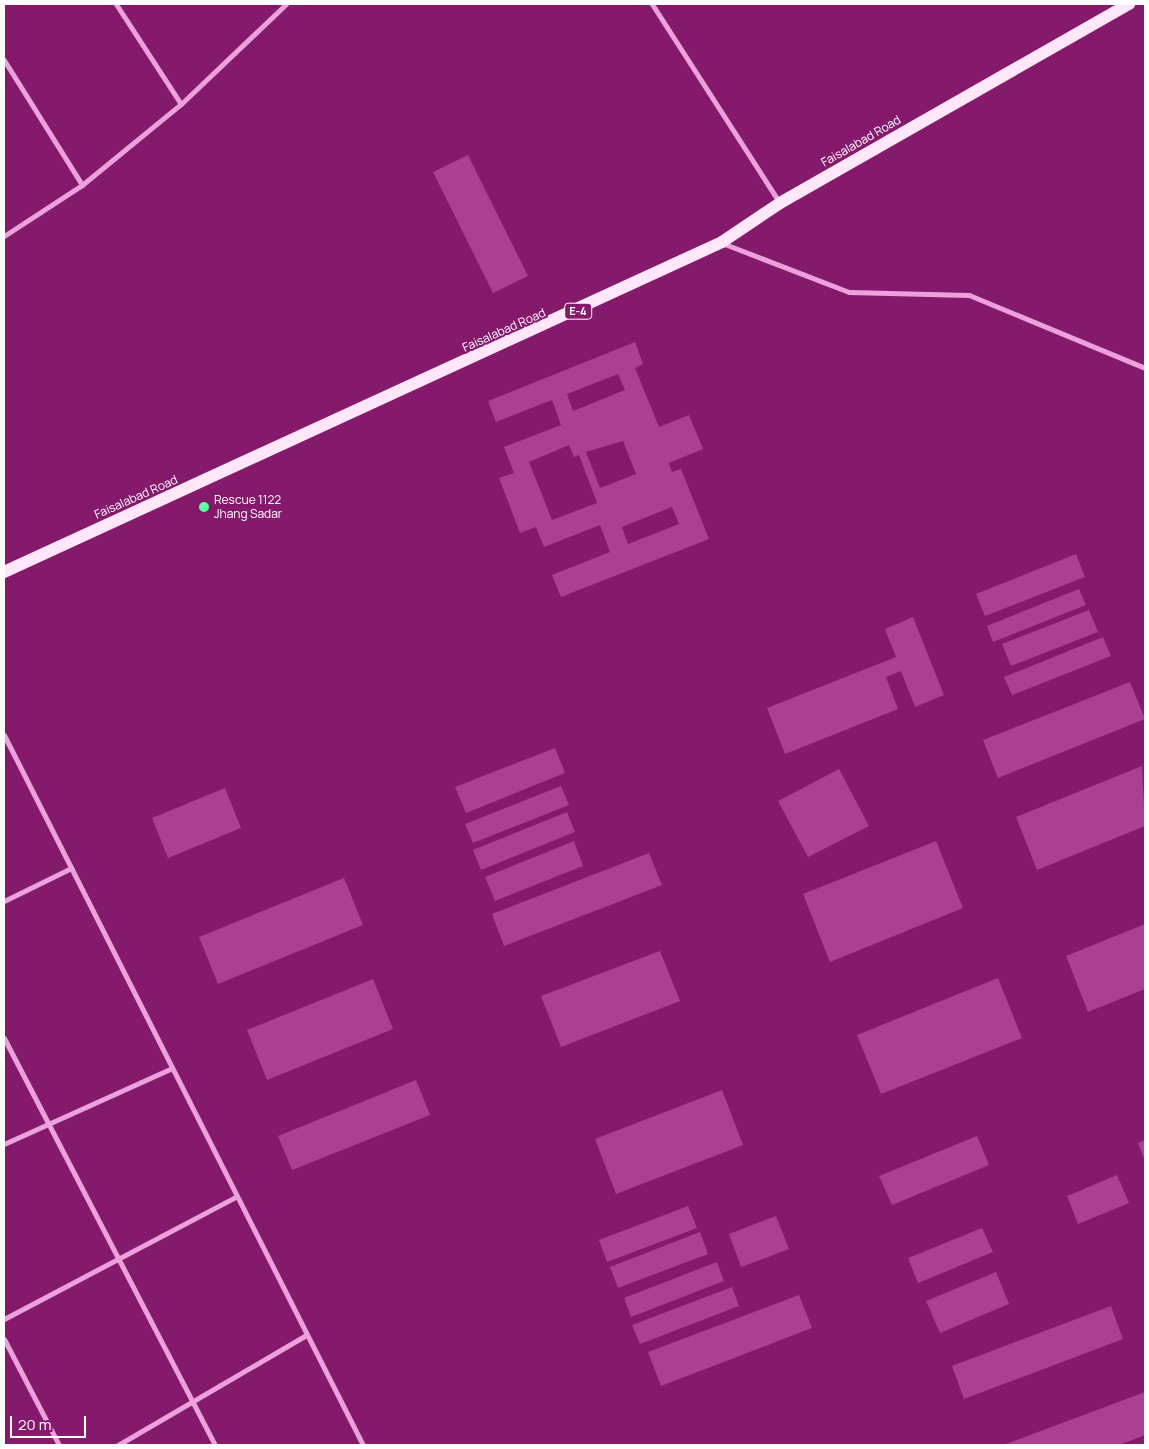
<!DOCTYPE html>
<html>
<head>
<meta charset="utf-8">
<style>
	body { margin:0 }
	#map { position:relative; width:1149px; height:1449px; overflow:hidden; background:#851a6d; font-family:Manrope,sans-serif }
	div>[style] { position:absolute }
	.building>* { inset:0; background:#ac3e94 }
	.minor>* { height:5px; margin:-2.5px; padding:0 2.5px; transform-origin:2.5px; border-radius:2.5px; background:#eca1dc }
	.primary>* { height:12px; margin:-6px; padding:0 6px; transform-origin:6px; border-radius:6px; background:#ffe6f8 }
	.dots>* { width:14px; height:14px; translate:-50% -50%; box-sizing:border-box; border:2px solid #851a6d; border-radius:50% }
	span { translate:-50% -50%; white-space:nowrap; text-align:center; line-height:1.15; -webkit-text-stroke:4px #851a6d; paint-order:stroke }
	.shield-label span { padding:1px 4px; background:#851a6d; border:1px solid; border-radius:4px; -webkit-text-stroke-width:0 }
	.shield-label { font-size:11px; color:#fff; font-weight:700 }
	.street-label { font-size:12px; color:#fff }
	.poi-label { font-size:12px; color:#fff }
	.left { translate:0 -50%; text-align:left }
	.frame { position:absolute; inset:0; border:5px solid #fff; pointer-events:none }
	.scale { position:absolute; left:10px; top:1416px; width:76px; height:22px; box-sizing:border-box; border:2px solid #fff; border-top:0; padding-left:6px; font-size:15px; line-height:18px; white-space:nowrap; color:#fff; -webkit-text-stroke:4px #851a6d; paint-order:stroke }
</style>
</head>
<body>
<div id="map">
	<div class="building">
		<i style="clip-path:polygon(468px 155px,528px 276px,493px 293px,433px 172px)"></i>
		<i style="clip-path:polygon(evenodd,635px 342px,643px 364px,635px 368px,659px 427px,689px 415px,703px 449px,669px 463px,672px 472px,681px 469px,709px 539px,561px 597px,552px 575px,610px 552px,600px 525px,544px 547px,536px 527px,520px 533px,499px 478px,514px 473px,504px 447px,561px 425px,552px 400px,496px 422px,488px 401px,635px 342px,618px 374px,625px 390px,573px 411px,567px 394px,618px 374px,635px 342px,623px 441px,636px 474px,600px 488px,586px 452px,623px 441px,635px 342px,569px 445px,574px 457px,579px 455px,597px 503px,552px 520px,529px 462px,569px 445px,635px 342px,672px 507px,679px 524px,628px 544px,622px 527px,672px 507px)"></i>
		<i style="clip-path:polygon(1076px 554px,1085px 577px,985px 616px,976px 594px)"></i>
		<i style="clip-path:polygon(1079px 589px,1086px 605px,993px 642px,987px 626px)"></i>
		<i style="clip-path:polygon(1089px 610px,1098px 632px,1011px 666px,1002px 644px)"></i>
		<i style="clip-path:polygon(913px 617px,944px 695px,915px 707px,901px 671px,886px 677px,898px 709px,785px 754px,767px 708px,896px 657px,885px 629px)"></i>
		<i style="clip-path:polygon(1103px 637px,1111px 656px,1012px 695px,1004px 677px)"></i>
		<i style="clip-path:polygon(1130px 682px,1145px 719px,998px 778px,983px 740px)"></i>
		<i style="clip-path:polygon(555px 748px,565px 773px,466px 813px,455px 787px)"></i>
		<i style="clip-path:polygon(1142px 766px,1145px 826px,1037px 870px,1016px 817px)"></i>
		<i style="clip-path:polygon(839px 769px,869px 826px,808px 857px,778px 801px)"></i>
		<i style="clip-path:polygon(561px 786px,569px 805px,473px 843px,465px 824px)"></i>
		<i style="clip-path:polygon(225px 788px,241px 828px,168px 858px,152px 818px)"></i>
		<i style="clip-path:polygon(567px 812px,575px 832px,481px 870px,473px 850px)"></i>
		<i style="clip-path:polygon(574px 841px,583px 866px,495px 901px,485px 877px)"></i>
		<i style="clip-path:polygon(936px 841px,963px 908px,830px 962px,803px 894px)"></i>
		<i style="clip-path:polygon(649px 853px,662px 885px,504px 946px,492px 914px)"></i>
		<i style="clip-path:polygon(344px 878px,363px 925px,218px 984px,199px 937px)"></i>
		<i style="clip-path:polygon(1145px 924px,1145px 989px,1088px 1012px,1066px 956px)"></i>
		<i style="clip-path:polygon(660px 951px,680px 1001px,561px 1047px,541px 996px)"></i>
		<i style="clip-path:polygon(998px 978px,1022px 1038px,881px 1094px,857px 1035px)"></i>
		<i style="clip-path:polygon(373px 979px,393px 1029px,267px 1080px,247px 1030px)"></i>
		<i style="clip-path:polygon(416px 1080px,430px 1115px,292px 1170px,278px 1136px)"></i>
		<i style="clip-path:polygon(722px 1090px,743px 1145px,616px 1194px,595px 1139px)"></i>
		<i style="clip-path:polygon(977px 1136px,989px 1165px,892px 1205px,879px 1176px)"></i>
		<i style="clip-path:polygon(1145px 1140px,1145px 1161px,1138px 1143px)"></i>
		<i style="clip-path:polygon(1117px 1175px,1129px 1203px,1078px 1224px,1067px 1196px)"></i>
		<i style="clip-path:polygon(688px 1206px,697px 1228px,607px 1262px,599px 1240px)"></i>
		<i style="clip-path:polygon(776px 1216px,789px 1249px,741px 1267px,729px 1234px)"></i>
		<i style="clip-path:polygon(982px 1228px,993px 1252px,918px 1283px,908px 1258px)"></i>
		<i style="clip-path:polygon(700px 1232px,708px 1254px,618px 1288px,610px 1267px)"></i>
		<i style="clip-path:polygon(717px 1262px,724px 1281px,631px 1317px,624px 1298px)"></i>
		<i style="clip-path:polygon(996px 1272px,1009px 1304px,940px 1333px,926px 1301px)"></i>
		<i style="clip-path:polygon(732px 1287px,739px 1306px,640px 1344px,632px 1325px)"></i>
		<i style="clip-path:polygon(799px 1295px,812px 1328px,661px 1386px,648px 1352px)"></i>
		<i style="clip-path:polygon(1111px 1306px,1123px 1339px,964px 1399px,952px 1366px)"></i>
		<i style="clip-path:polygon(1145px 1392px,1145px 1435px,1119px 1445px,1003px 1445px)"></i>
	</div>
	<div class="minor">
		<i style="left:116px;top:4px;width:119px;rotate:57deg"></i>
		<i style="left:652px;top:4px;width:237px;rotate:57.3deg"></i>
		<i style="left:4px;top:60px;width:147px;rotate:58deg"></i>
		<i style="left:4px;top:236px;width:93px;rotate:-33.2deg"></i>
		<i style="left:82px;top:185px;width:128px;rotate:-39.3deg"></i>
		<i style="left:181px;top:104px;width:145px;rotate:-43.6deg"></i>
		<i style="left:722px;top:243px;width:136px;rotate:21.1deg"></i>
		<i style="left:849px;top:292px;width:120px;rotate:1.4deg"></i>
		<i style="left:969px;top:295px;width:191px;rotate:22.5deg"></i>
		<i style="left:4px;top:735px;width:796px;rotate:63.18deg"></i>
		<i style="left:4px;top:901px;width:75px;rotate:-26.2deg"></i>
		<i style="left:4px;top:1038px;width:458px;rotate:62.6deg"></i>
		<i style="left:4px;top:1144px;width:184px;rotate:-24.3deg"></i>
		<i style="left:4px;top:1319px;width:263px;rotate:-27.8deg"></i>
		<i style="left:4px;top:1339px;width:119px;rotate:62.6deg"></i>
		<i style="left:118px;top:1445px;width:218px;rotate:-30.3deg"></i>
	</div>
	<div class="primary">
		<i style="left:4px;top:572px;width:790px;rotate:-24.68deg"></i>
		<i style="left:722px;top:242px;width:70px;rotate:-33.9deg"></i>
		<i style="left:780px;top:203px;width:402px;rotate:-29.7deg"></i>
	</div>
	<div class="dots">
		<i style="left:204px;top:507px;background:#5dfd9a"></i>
	</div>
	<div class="shield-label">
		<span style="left:578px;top:311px">E-4</span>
	</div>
	<div class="street-label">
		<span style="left:861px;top:141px;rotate:-30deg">Faisalabad Road</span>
		<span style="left:504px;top:330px;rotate:-24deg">Faisalabad Road</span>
		<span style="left:136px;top:497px;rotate:-24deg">Faisalabad Road</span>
	</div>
	<div class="poi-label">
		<span class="left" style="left:214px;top:507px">Rescue 1122<br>Jhang Sadar</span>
	</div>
	<div class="frame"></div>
	<div class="scale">20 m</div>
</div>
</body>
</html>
